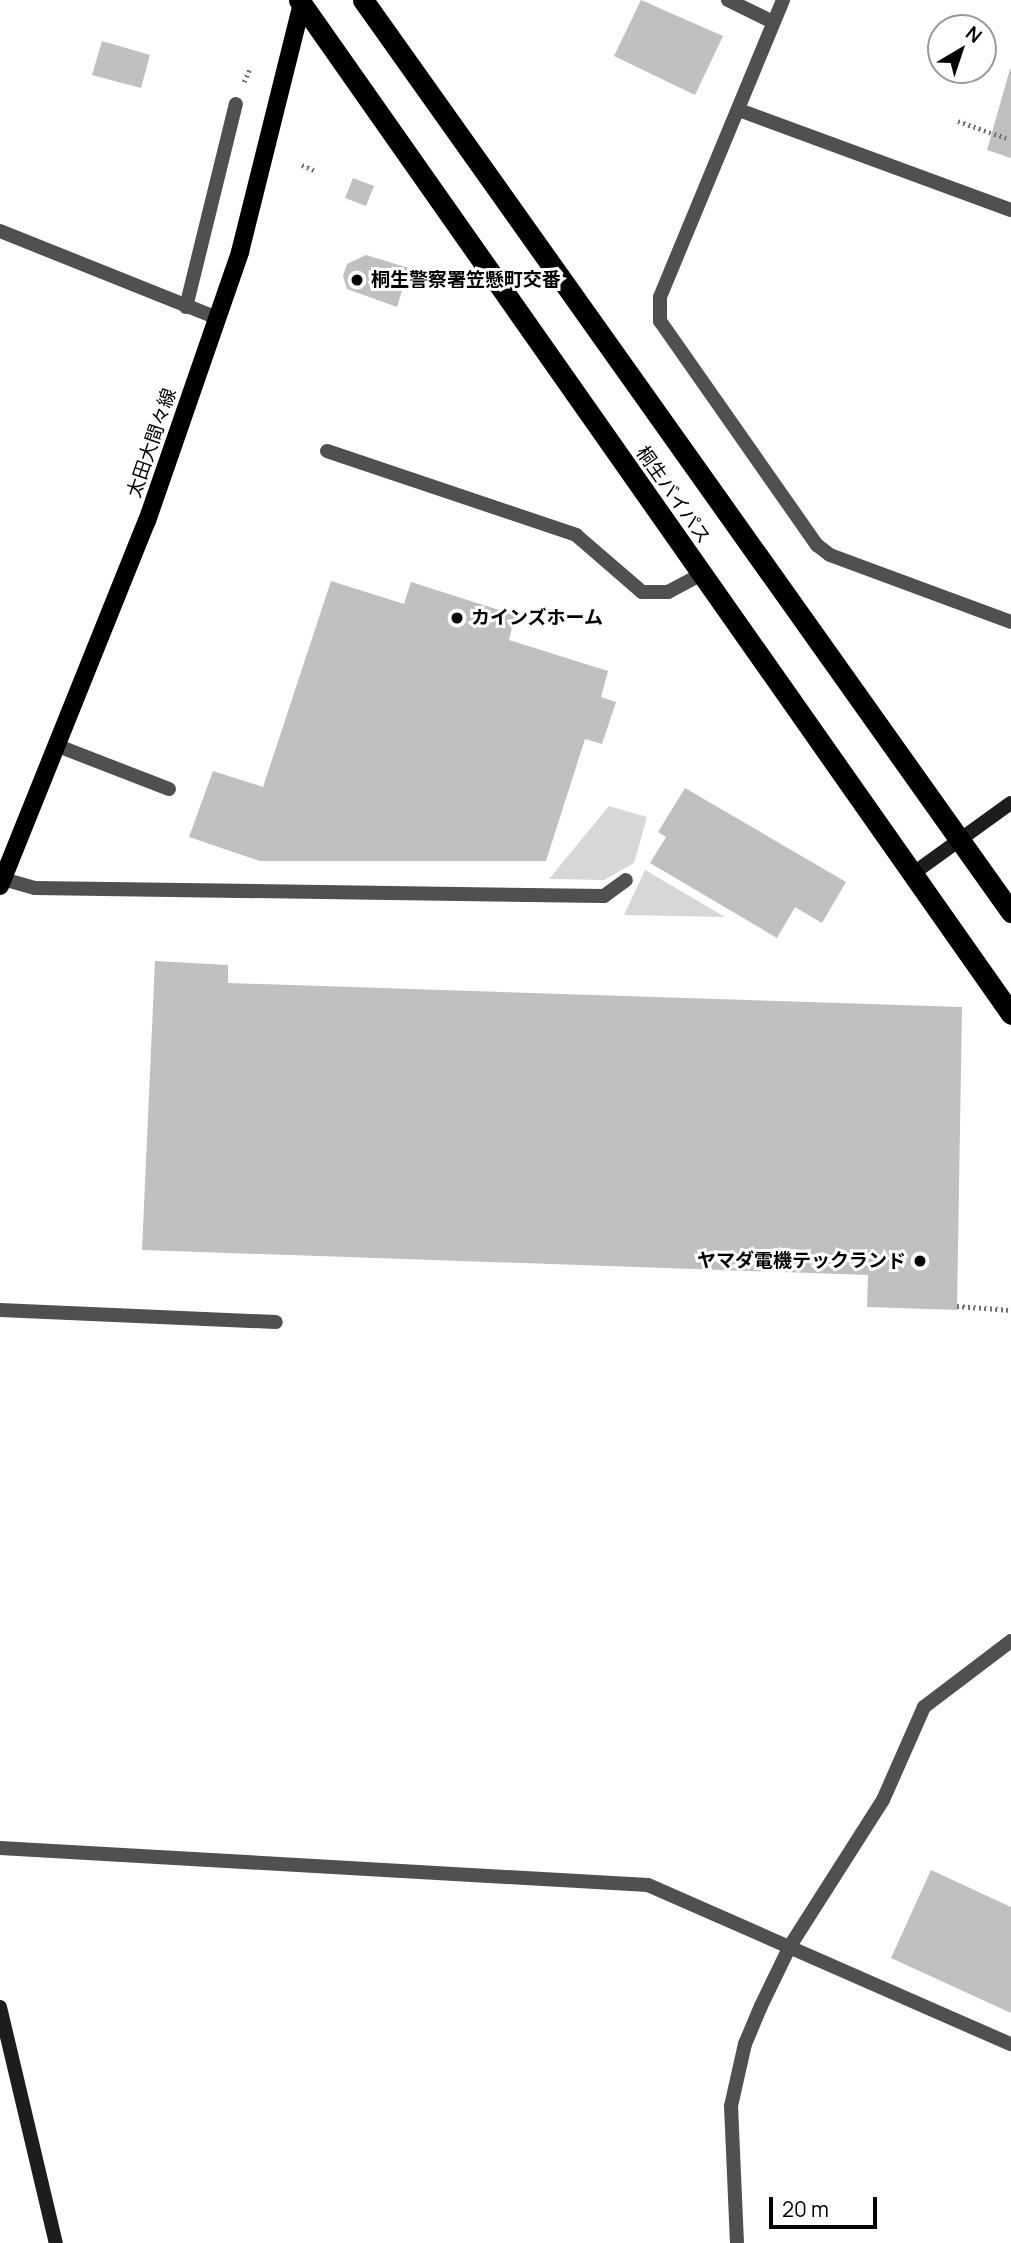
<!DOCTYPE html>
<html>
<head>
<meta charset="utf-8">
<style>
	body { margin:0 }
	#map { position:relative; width:1011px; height:2243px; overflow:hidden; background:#fff; font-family:Manrope,"Noto Sans JP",sans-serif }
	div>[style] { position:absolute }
	.green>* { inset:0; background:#d7d7d7 }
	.building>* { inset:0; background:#c0c0c0 }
	.path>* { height:4.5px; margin-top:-2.25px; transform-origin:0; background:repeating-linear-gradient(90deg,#727272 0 2px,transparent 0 5.5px) }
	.lane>* { height:14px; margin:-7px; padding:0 7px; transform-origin:7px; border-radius:7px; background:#505050 }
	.street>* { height:14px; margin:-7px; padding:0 7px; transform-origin:7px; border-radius:7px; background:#505050 }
	.secondary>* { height:14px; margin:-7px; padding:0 7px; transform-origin:7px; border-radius:7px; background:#1d1d1d }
	.primary>* { height:18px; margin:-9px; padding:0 9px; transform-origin:9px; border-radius:9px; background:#000 }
	.highway>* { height:21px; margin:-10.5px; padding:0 10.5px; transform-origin:10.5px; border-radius:10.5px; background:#000 }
	.dots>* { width:19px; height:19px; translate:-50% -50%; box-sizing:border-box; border:4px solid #fff; border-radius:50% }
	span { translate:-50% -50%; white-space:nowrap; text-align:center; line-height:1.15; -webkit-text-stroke:6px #fff; paint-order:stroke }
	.poi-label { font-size:19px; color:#000; font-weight:700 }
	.left { translate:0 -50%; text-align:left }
	.right { translate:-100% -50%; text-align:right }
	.street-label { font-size:19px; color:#000 }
	.north { position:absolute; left:927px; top:14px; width:70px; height:70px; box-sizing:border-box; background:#fff; border:2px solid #999; border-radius:50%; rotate:39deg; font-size:19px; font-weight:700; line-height:28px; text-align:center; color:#000 }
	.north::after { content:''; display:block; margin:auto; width:24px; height:32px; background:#000; clip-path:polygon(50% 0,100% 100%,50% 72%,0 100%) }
	.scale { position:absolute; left:769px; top:2197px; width:108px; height:32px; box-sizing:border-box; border:4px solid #000; border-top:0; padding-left:9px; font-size:21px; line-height:24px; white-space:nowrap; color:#000; -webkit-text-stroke:5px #fff; paint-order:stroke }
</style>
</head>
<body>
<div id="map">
	<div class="green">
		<i style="clip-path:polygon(609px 806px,647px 817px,634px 863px,604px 880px,549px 879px)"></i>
		<i style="clip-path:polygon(645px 870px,725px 917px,624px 915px)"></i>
	</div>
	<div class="building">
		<i style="clip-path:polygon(641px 0,723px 36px,695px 95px,614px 56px)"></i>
		<i style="clip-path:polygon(102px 41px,150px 55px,141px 88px,92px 75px)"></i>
		<i style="clip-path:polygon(1010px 69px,1011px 69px,1011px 158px,987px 150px)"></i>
		<i style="clip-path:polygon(353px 178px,374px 186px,366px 206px,345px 198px)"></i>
		<i style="clip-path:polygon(366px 255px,409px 268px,397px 307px,347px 289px,343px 276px,347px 264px)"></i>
		<i style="clip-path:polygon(331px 581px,404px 604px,411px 582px,515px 615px,509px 640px,608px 671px,601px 697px,616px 702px,602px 744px,585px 739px,546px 861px,260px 861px,189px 837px,213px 771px,263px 787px)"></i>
		<i style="clip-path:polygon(685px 788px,846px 882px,822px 923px,795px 907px,777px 938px,650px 863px,666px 837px,658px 832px)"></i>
		<i style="clip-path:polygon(155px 961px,228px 965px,228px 983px,962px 1007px,957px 1310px,867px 1307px,868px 1275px,142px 1250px)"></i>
		<i style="clip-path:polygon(931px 1870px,1011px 1907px,1011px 2013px,891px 1958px)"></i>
	</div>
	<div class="path">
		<i style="left:244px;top:82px;width:13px;rotate:-67deg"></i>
		<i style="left:958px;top:121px;width:51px;rotate:19.5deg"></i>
		<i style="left:302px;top:165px;width:13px;rotate:23deg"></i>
		<i style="left:957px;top:1306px;width:54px;rotate:4.2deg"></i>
	</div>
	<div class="lane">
		<i style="left:728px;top:0;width:50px;rotate:26.1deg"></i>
		<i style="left:783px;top:0;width:321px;rotate:112.5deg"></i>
		<i style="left:660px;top:297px;width:24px;rotate:90deg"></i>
		<i style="left:660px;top:321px;width:274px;rotate:55deg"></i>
		<i style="left:817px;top:545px;width:16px;rotate:38deg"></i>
		<i style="left:830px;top:555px;width:193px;rotate:20.3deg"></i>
		<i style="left:739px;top:110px;width:290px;rotate:20.2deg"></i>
		<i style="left:186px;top:307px;width:209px;rotate:-76.2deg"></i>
		<i style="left:327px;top:451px;width:263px;rotate:18.6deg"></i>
		<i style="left:576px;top:535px;width:87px;rotate:40.8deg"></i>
		<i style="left:642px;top:592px;width:26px"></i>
		<i style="left:668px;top:592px;width:36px;rotate:-28deg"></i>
		<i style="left:58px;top:746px;width:119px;rotate:21.2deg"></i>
		<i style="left:3px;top:879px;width:33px;rotate:16deg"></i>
		<i style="left:35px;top:888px;width:569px;rotate:0.81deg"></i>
		<i style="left:604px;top:896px;width:27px;rotate:-36deg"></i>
		<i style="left:0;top:1310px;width:276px;rotate:2.5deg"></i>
	</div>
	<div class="street">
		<i style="left:0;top:231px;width:234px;rotate:21.8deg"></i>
		<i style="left:0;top:1848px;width:649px;rotate:3.27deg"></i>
		<i style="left:648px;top:1885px;width:396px;rotate:23.7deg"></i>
		<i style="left:737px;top:2243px;width:137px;rotate:-92.5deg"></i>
		<i style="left:731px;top:2106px;width:64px;rotate:-77.3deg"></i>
		<i style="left:745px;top:2044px;width:41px;rotate:-67.2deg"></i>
		<i style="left:761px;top:2006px;width:67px;rotate:-64.2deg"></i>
		<i style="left:790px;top:1946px;width:173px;rotate:-57.5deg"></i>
		<i style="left:883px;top:1800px;width:102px;rotate:-66.2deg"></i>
		<i style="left:924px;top:1707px;width:109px;rotate:-37.2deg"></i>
	</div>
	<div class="secondary">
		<i style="left:911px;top:875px;width:123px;rotate:-35.8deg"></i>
		<i style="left:0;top:2007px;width:243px;rotate:76.7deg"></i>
	</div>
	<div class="primary">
		<i style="left:0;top:886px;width:393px;rotate:-68.1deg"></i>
		<i style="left:147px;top:521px;width:285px;rotate:-70.9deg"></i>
		<i style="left:240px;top:252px;width:260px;rotate:-76deg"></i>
	</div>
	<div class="highway">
		<i style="left:299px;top:0;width:1239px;rotate:54.92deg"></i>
		<i style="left:363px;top:0;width:1119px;rotate:54.61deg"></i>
	</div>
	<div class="dots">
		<i style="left:357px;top:280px;background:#000"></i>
		<i style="left:457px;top:618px;background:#000"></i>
		<i style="left:920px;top:1261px;background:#000"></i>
	</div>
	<div class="poi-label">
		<span class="left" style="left:371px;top:280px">桐生警察署笠懸町交番</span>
		<span class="left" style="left:471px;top:618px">カインズホーム</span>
		<span class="right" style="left:906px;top:1261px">ヤマダ電機テックランド</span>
	</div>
	<div class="street-label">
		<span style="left:152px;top:443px;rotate:-71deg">太田大間々線</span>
		<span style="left:673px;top:495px;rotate:55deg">桐生バイパス</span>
	</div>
	<div class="north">N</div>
	<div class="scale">20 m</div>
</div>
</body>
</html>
